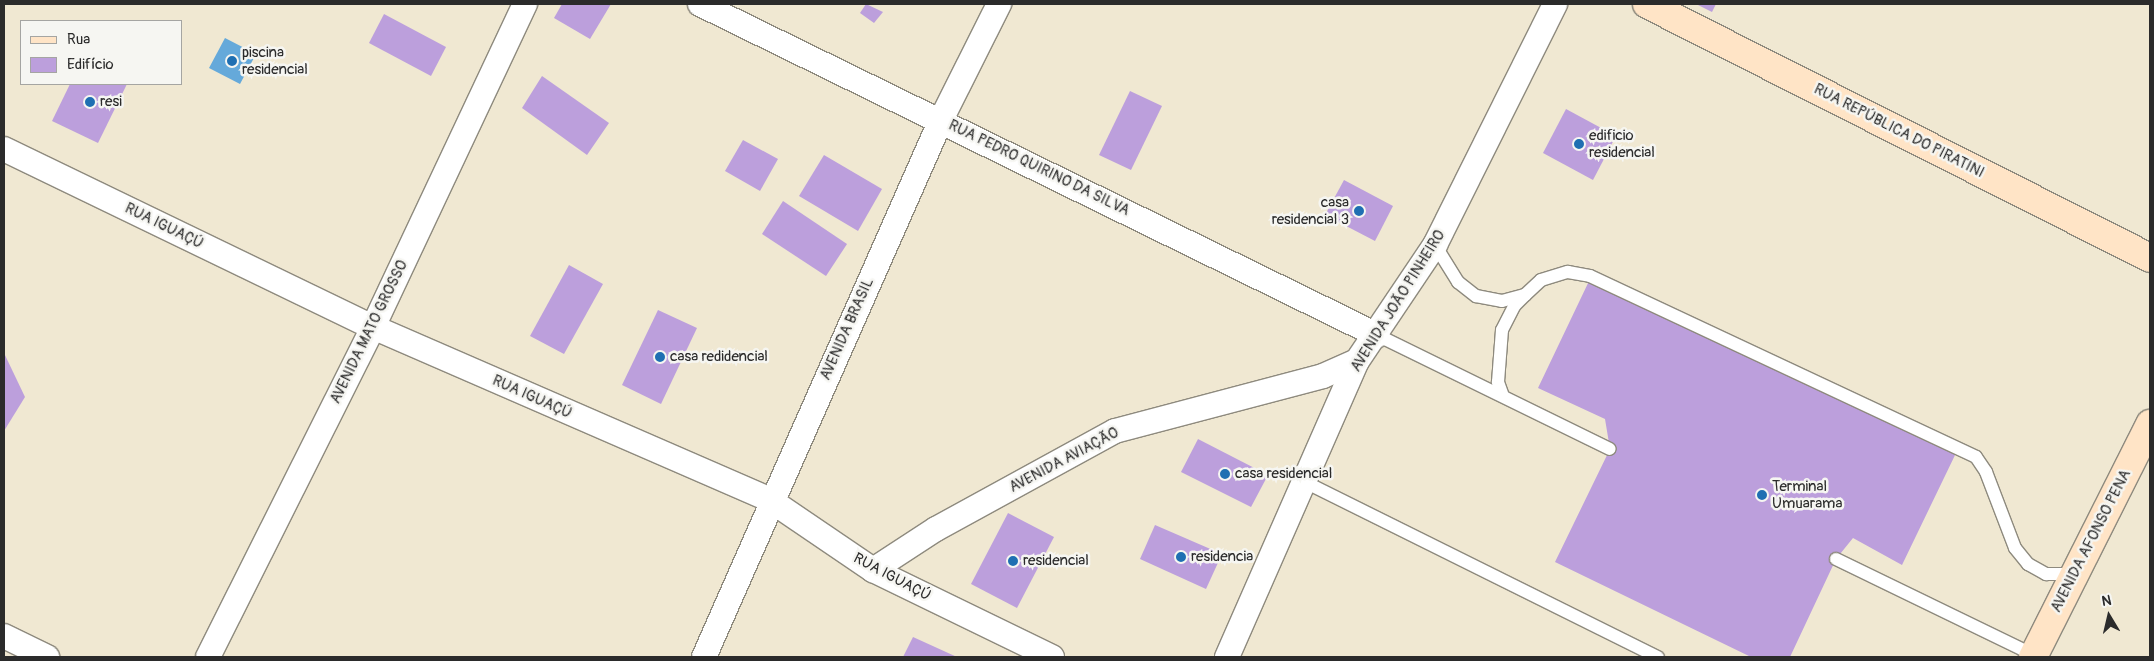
<!DOCTYPE html>
<html>
<head>
<meta charset="utf-8">
<style>
	body { margin:0 }
	#map { position:relative; width:2154px; height:661px; overflow:hidden; background:#f0e8d2; font-family:Pangolin,sans-serif }
	div>[style] { position:absolute }
	.water>* { inset:0; background:#65a9da }
	.building>* { inset:0; background:#bc9fdc }
	.roads { filter:drop-shadow(1px 0 #8e8a7e) drop-shadow(-1px 0 #8e8a7e) drop-shadow(0 1px #8e8a7e) drop-shadow(0 -1px #8e8a7e) }
	.lane>* { height:12px; margin:-6px; padding:0 6px; transform-origin:6px; border-radius:6px; background:#fff }
	.street>* { height:24px; margin:-12px; padding:0 12px; transform-origin:12px; border-radius:12px; background:#fff }
	.secondary>* { height:28px; margin:-14px; padding:0 14px; transform-origin:14px; border-radius:14px; background:#ffe4c6 }
	.dots>* { width:14px; height:14px; translate:-50% -50%; box-sizing:border-box; border:2px solid #f6f6f2; border-radius:50% }
	span { translate:-50% -50%; white-space:nowrap; text-align:center; line-height:1.15; -webkit-text-stroke:5px #f6f6f2; paint-order:stroke }
	.poi-label { font-size:15px; color:#2b2b2b }
	.left { translate:0 -50%; text-align:left }
	.right { translate:-100% -50%; text-align:right }
	.street-label { font-size:15px; color:#2b2b2b }
	.frame { position:absolute; inset:0; border:5px solid #2b2b2b; pointer-events:none }
	.legend { position:absolute; left:20px; top:20px; width:162px; height:65px; box-sizing:border-box; background:#f6f6f2; border:1px solid #a5a5a2; margin:0; padding:6px 9px; list-style:none; font-size:15px; color:#2b2b2b }
	.legend li { display:flex; align-items:center; gap:10px; height:25px }
	.legend b { width:25px; border:1px solid #a5a5a2 }
	.north { position:absolute; left:2084px; top:591px; width:50px; height:50px; -webkit-text-stroke:4px #f6f6f2; paint-order:stroke; rotate:351deg; font-size:14px; font-weight:700; line-height:20px; text-align:center; color:#2b2b2b }
	.north::after { content:''; display:block; margin:auto; width:18px; height:22px; background:#2b2b2b; clip-path:polygon(50% 0,100% 100%,50% 72%,0 100%) }
</style>
</head>
<body>
<div id="map">
	<div class="water">
		<i style="clip-path:polygon(225px 38px,256px 54px,240px 84px,209px 68px)"></i>
	</div>
	<div class="building">
		<i style="clip-path:polygon(562px 4px,611px 4px,590px 39px,554px 18px)"></i>
		<i style="clip-path:polygon(866px 4px,883px 12px,874px 23px,860px 13px)"></i>
		<i style="clip-path:polygon(1696px 4px,1716px 4px,1712px 12px)"></i>
		<i style="clip-path:polygon(384px 14px,446px 47px,431px 76px,369px 43px)"></i>
		<i style="clip-path:polygon(542px 76px,609px 123px,587px 155px,522px 108px)"></i>
		<i style="clip-path:polygon(70px 84px,127px 84px,98px 143px,52px 121px)"></i>
		<i style="clip-path:polygon(1130px 91px,1162px 106px,1131px 170px,1099px 155px)"></i>
		<i style="clip-path:polygon(1566px 109px,1616px 136px,1593px 180px,1543px 153px)"></i>
		<i style="clip-path:polygon(743px 140px,778px 159px,760px 191px,725px 171px)"></i>
		<i style="clip-path:polygon(824px 155px,882px 189px,858px 231px,799px 196px)"></i>
		<i style="clip-path:polygon(1344px 180px,1393px 206px,1375px 241px,1325px 215px)"></i>
		<i style="clip-path:polygon(783px 201px,847px 244px,826px 276px,762px 234px)"></i>
		<i style="clip-path:polygon(569px 265px,603px 284px,564px 354px,530px 336px)"></i>
		<i style="clip-path:polygon(1590px 279px,1957px 451px,1902px 565px,1853px 538px,1836px 559px,1790px 657px,1751px 657px,1555px 562px,1610px 449px,1605px 419px,1538px 388px)"></i>
		<i style="clip-path:polygon(658px 310px,697px 328px,661px 404px,622px 385px)"></i>
		<i style="clip-path:polygon(4px 353px,25px 397px,4px 431px)"></i>
		<i style="clip-path:polygon(1198px 439px,1268px 475px,1251px 507px,1181px 472px)"></i>
		<i style="clip-path:polygon(1008px 513px,1054px 537px,1017px 608px,971px 584px)"></i>
		<i style="clip-path:polygon(1155px 525px,1222px 554px,1206px 589px,1140px 559px)"></i>
		<i style="clip-path:polygon(913px 637px,957px 657px,903px 657px)"></i>
	</div>
	<div class="roads">
		<div class="lane">
			<i style="left:1435px;top:245px;width:44px;rotate:58.1deg"></i>
			<i style="left:1458px;top:282px;width:23px;rotate:38deg"></i>
			<i style="left:1476px;top:296px;width:26px;rotate:11deg"></i>
			<i style="left:1502px;top:301px;width:24px;rotate:-15deg"></i>
			<i style="left:1525px;top:295px;width:22px;rotate:-43deg"></i>
			<i style="left:1541px;top:280px;width:28px;rotate:-17deg"></i>
			<i style="left:1568px;top:272px;width:22px;rotate:10deg"></i>
			<i style="left:1590px;top:276px;width:426px;rotate:25.1deg"></i>
			<i style="left:1976px;top:457px;width:18px;rotate:56deg"></i>
			<i style="left:1986px;top:472px;width:81px;rotate:69.1deg"></i>
			<i style="left:2015px;top:548px;width:21px;rotate:51deg"></i>
			<i style="left:2028px;top:564px;width:21px;rotate:29deg"></i>
			<i style="left:2046px;top:574px;width:28px"></i>
			<i style="left:1377px;top:335px;width:259px;rotate:26.1deg"></i>
			<i style="left:1503px;top:396px;width:15px;rotate:-110deg"></i>
			<i style="left:1498px;top:382px;width:52px;rotate:-85.6deg"></i>
			<i style="left:1502px;top:330px;width:27px;rotate:-63deg"></i>
			<i style="left:1514px;top:306px;width:16px;rotate:-45deg"></i>
			<i style="left:1305px;top:482px;width:394px;rotate:26.4deg"></i>
			<i style="left:1836px;top:559px;width:220px;rotate:25.9deg"></i>
		</div>
		<div class="street">
			<i style="left:700px;top:4px;width:754px;rotate:26.06deg"></i>
			<i style="left:4px;top:149px;width:410px;rotate:25.8deg"></i>
			<i style="left:373px;top:327px;width:433px;rotate:23.5deg"></i>
			<i style="left:770px;top:500px;width:125px;rotate:34.2deg"></i>
			<i style="left:873px;top:570px;width:199px;rotate:25.9deg"></i>
			<i style="left:873px;top:570px;width:75px;rotate:-33.1deg"></i>
			<i style="left:936px;top:529px;width:204px;rotate:-28.7deg"></i>
			<i style="left:1115px;top:431px;width:215px;rotate:-14.8deg"></i>
			<i style="left:1323px;top:376px;width:37px;rotate:-24deg"></i>
			<i style="left:4px;top:636px;width:48px;rotate:26deg"></i>
			<i style="left:208px;top:657px;width:369px;rotate:-63.4deg"></i>
			<i style="left:373px;top:327px;width:357px;rotate:-64.8deg"></i>
			<i style="left:704px;top:657px;width:587px;rotate:-66.19deg"></i>
			<i style="left:941px;top:120px;width:130px;rotate:-63.4deg"></i>
			<i style="left:1227px;top:657px;width:323px;rotate:-66.3deg"></i>
			<i style="left:1357px;top:361px;width:140px;rotate:-56.1deg"></i>
			<i style="left:1435px;top:245px;width:269px;rotate:-63.5deg"></i>
		</div>
		<div class="secondary">
			<i style="left:1647px;top:4px;width:563px;rotate:26.79deg"></i>
			<i style="left:2033px;top:657px;width:261px;rotate:-63.3deg"></i>
		</div>
	</div>
	<div class="dots">
		<i style="left:232px;top:61px;background:#1f6fb2"></i>
		<i style="left:90px;top:102px;background:#1f6fb2"></i>
		<i style="left:1579px;top:144px;background:#1f6fb2"></i>
		<i style="left:1359px;top:211px;background:#1f6fb2"></i>
		<i style="left:660px;top:357px;background:#1f6fb2"></i>
		<i style="left:1225px;top:474px;background:#1f6fb2"></i>
		<i style="left:1762px;top:495px;background:#1f6fb2"></i>
		<i style="left:1181px;top:557px;background:#1f6fb2"></i>
		<i style="left:1013px;top:561px;background:#1f6fb2"></i>
	</div>
	<div class="poi-label">
		<span class="left" style="left:242px;top:61px">piscina<br>residencial</span>
		<span class="left" style="left:100px;top:102px">resi</span>
		<span class="left" style="left:1589px;top:144px">edificio<br>residencial</span>
		<span class="right" style="left:1349px;top:211px">casa<br>residencial 3</span>
		<span class="left" style="left:670px;top:357px">casa redidencial</span>
		<span class="left" style="left:1235px;top:474px">casa residencial</span>
		<span class="left" style="left:1772px;top:495px">Terminal<br>Umuarama</span>
		<span class="left" style="left:1191px;top:557px">residencia</span>
		<span class="left" style="left:1023px;top:561px">residencial</span>
	</div>
	<div class="street-label">
		<span style="left:1899px;top:131px;rotate:27deg">RUA REPÚBLICA DO PIRATINI</span>
		<span style="left:1039px;top:168px;rotate:26deg">RUA PEDRO QUIRINO DA SILVA</span>
		<span style="left:164px;top:226px;rotate:26deg">RUA IGUAÇÚ</span>
		<span style="left:1398px;top:301px;rotate:-58deg">AVENIDA JOÃO PINHEIRO</span>
		<span style="left:847px;top:329px;rotate:-66deg">AVENIDA BRASIL</span>
		<span style="left:369px;top:332px;rotate:-64deg">AVENIDA MATO GROSSO</span>
		<span style="left:532px;top:397px;rotate:24deg">RUA IGUAÇÚ</span>
		<span style="left:1064px;top:460px;rotate:-28deg">AVENIDA AVIAÇÃO</span>
		<span style="left:2091px;top:541px;rotate:-63deg">AVENIDA AFONSO PENA</span>
		<span style="left:892px;top:577px;rotate:28deg">RUA IGUAÇÚ</span>
	</div>
	<div class="frame"></div>
	<ul class="legend">
	<li><b style="height:6px;background:#ffe4c6"></b>Rua</li>
	<li><b style="height:14px;background:#bc9fdc"></b>Edifício</li>
	</ul>
	<div class="north">N</div>
</div>
</body>
</html>
